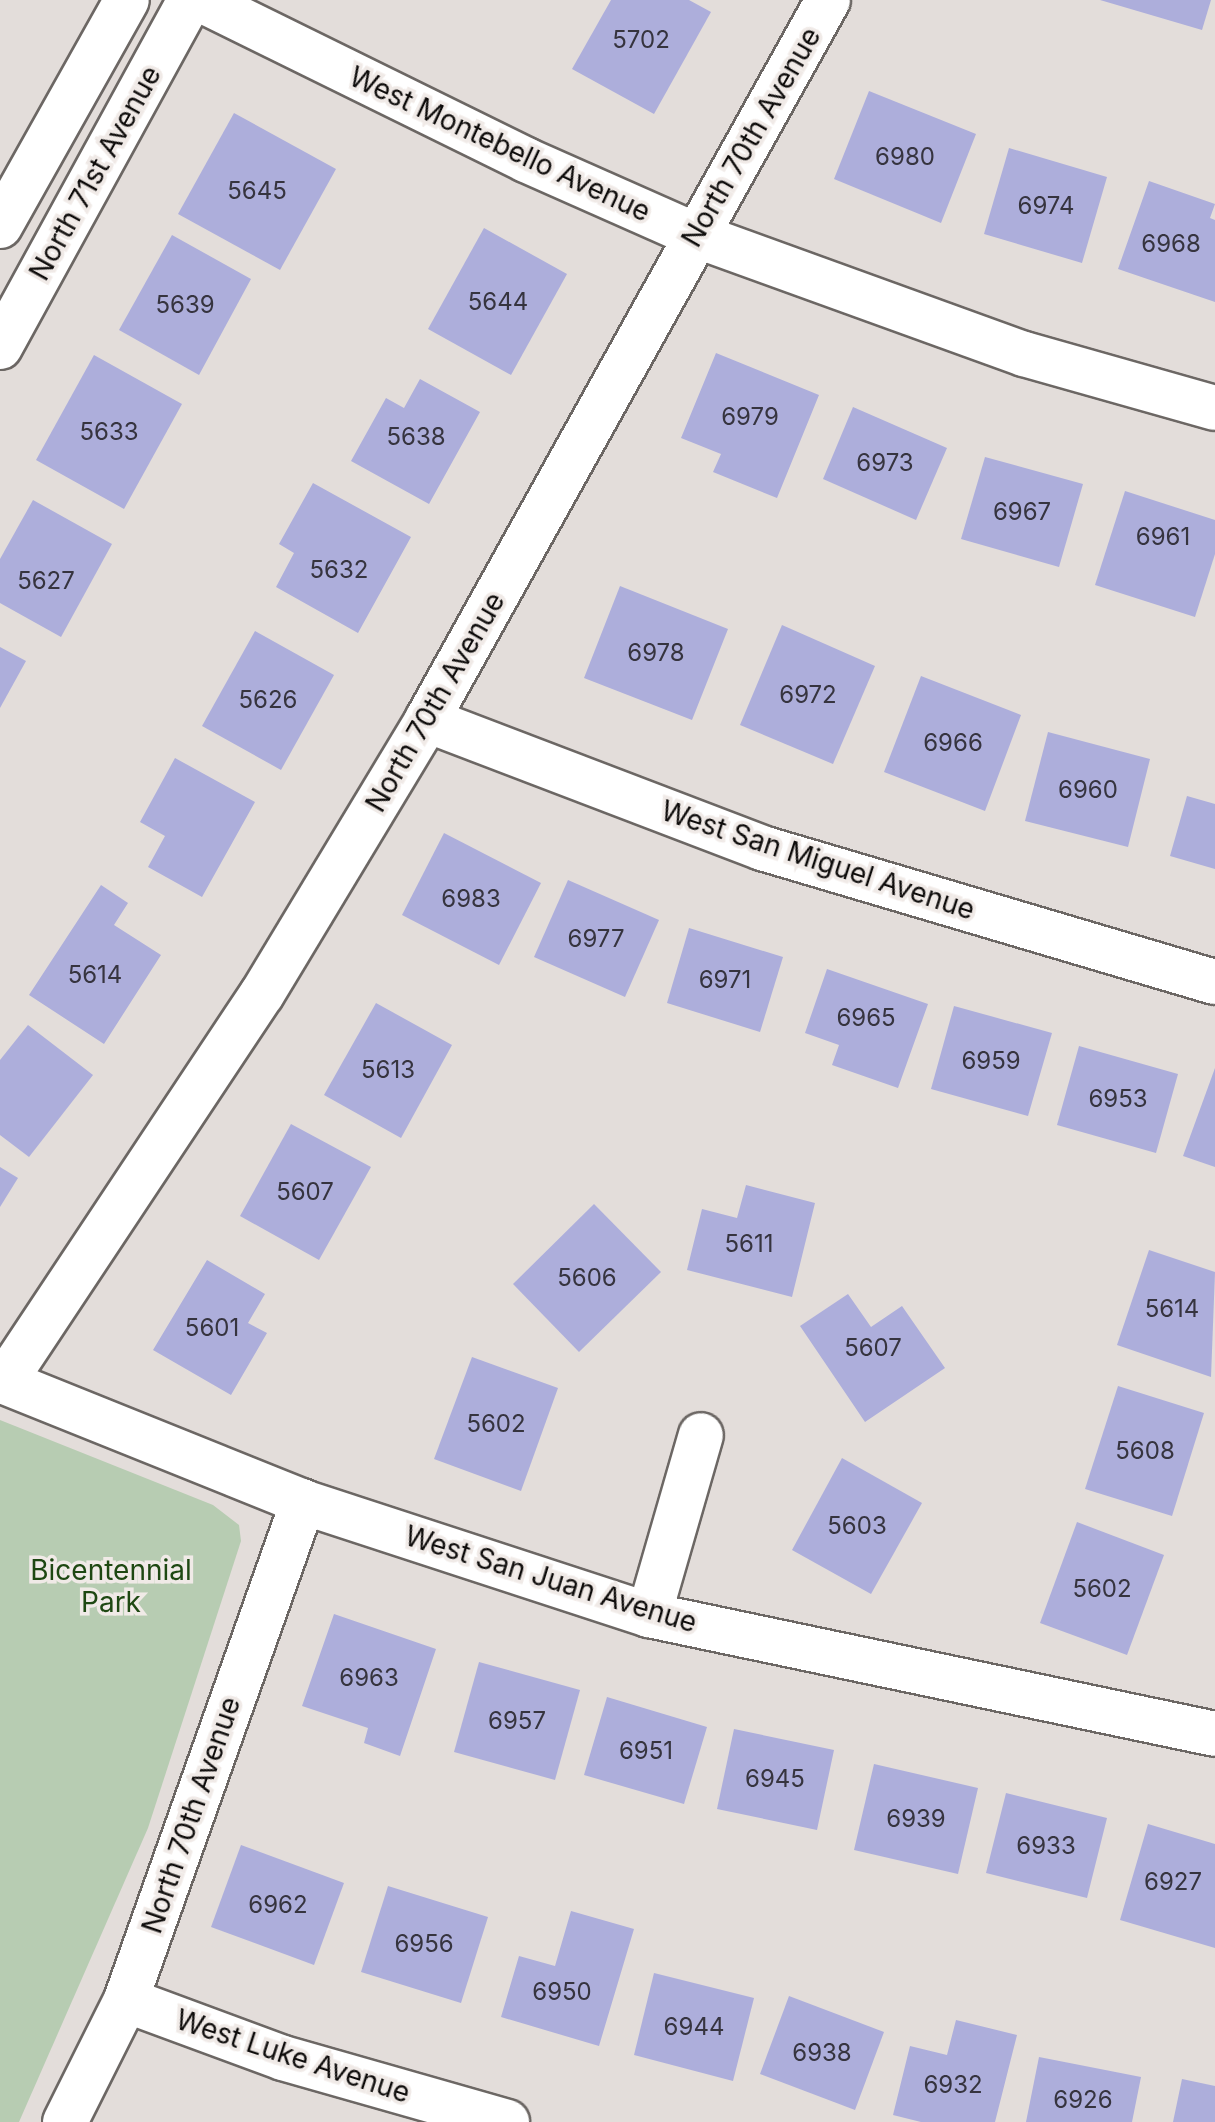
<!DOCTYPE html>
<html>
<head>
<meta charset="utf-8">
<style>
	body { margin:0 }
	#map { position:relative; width:1215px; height:2122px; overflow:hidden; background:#e3ddda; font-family:Inter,sans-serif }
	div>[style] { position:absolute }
	.green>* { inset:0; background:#b7ccb2 }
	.building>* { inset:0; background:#adaedb }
	.roads { filter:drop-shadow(2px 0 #6c6764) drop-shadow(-2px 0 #6c6764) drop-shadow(0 2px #6c6764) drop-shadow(0 -2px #6c6764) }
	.minor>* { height:44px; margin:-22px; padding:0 22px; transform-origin:22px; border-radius:22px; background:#fff }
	span { translate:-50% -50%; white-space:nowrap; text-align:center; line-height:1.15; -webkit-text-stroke:7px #f0eae7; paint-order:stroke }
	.number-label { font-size:24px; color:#36343f }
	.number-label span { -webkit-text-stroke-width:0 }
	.street-label { font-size:28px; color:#0e0c0b }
	.park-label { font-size:28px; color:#1e4812 }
</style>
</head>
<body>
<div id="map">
	<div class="green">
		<i style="clip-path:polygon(0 1420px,213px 1505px,239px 1525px,241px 1541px,148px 1828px,19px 2122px,0 2122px)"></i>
	</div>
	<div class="building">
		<i style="clip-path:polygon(611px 0,689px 0,711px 12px,654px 114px,572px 69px)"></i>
		<i style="clip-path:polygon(1100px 0,1211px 0,1202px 30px)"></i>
		<i style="clip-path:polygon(869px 91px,976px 134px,941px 223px,834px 179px)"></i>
		<i style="clip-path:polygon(234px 113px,336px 169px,280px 270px,178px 214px)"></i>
		<i style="clip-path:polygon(1009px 148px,1107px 177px,1082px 263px,984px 234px)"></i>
		<i style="clip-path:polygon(1149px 181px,1215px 204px,1210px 218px,1215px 220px,1215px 302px,1118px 269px)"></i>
		<i style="clip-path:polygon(484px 228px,567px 274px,511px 375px,428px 329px)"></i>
		<i style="clip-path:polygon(172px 235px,251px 279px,199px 375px,119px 330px)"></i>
		<i style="clip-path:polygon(716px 353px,819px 395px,777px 498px,713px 472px,721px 454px,681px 438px)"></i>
		<i style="clip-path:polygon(94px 355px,182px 404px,124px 509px,36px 460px)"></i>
		<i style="clip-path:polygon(420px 379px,480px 412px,429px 504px,351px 461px,386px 398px,404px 408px)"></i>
		<i style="clip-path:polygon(853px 407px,947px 448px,916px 520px,823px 479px)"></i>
		<i style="clip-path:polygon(985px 457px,1083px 484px,1059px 567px,961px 539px)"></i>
		<i style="clip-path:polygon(313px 483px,411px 537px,358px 633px,276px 587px,294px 553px,279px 544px)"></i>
		<i style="clip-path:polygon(1125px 491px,1215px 520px,1215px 554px,1195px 617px,1095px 585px)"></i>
		<i style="clip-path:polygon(33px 500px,112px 544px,61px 637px,0 603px,0 559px)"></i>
		<i style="clip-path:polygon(620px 586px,728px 629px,692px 720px,584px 678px)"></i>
		<i style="clip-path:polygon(782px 625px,875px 666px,833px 764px,740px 725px)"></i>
		<i style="clip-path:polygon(255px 631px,334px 675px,281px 770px,202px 726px)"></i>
		<i style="clip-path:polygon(0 647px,26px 661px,0 708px)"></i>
		<i style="clip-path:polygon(921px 676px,1021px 715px,985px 811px,884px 772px)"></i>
		<i style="clip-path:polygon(1048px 732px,1150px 759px,1128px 847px,1025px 821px)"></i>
		<i style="clip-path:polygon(175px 758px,255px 802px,202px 897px,148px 867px,165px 836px,140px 822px)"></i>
		<i style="clip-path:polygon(1187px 796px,1215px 804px,1215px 869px,1170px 856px)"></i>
		<i style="clip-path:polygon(444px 833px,541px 883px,499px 965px,402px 915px)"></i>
		<i style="clip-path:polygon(568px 880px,659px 920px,625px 997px,534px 957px)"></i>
		<i style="clip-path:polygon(101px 885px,128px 903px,114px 925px,161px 955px,104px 1044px,29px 995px)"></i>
		<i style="clip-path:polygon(689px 928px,783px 957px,760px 1032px,667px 1003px)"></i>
		<i style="clip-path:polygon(827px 969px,928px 1004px,898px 1088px,832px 1065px,839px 1045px,805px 1033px)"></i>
		<i style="clip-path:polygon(376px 1003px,452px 1045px,401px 1138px,324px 1095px)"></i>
		<i style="clip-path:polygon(954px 1006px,1052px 1033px,1028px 1116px,931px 1089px)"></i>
		<i style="clip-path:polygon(28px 1025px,93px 1075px,29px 1157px,0 1135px,0 1060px)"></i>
		<i style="clip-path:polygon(1079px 1046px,1178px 1074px,1156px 1153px,1057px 1125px)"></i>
		<i style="clip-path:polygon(1215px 1068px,1215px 1167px,1183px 1156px)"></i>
		<i style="clip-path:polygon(291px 1124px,371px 1167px,319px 1260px,240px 1216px)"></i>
		<i style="clip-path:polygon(0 1167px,18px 1178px,0 1207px)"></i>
		<i style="clip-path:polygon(746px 1185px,815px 1203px,792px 1297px,687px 1270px,702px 1209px,737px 1218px)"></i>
		<i style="clip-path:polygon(594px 1204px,661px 1272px,579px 1352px,513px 1284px)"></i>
		<i style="clip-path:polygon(1149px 1250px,1215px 1272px,1211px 1377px,1117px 1345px)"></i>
		<i style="clip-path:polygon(207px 1260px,265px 1294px,248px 1323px,267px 1333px,231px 1395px,153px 1350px)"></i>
		<i style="clip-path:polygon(848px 1294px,871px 1327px,902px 1306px,945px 1368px,865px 1422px,800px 1326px)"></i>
		<i style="clip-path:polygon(472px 1357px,558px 1388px,521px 1491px,434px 1459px)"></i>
		<i style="clip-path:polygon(1118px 1386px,1204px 1413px,1172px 1516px,1085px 1489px)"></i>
		<i style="clip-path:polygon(842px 1458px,922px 1503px,871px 1594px,792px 1550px)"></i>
		<i style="clip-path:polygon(1077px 1522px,1164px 1555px,1127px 1655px,1040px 1623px)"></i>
		<i style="clip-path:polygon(334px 1614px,436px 1649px,400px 1756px,364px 1743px,368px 1728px,302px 1706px)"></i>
		<i style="clip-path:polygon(479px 1662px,580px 1690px,555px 1780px,454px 1752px)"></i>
		<i style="clip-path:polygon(607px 1697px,707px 1727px,684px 1804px,584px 1775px)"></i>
		<i style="clip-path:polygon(734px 1729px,834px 1750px,817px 1830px,717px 1809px)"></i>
		<i style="clip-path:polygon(874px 1764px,978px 1788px,958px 1874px,854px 1850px)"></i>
		<i style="clip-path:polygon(1006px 1793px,1107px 1818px,1087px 1898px,986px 1873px)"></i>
		<i style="clip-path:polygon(1148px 1824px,1215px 1844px,1215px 1948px,1120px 1920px)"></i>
		<i style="clip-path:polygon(241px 1845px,344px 1883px,314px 1965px,211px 1927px)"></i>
		<i style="clip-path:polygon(388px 1886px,488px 1917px,461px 2003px,361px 1972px)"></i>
		<i style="clip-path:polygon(571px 1911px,634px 1929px,599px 2046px,501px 2017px,519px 1956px,555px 1966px)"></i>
		<i style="clip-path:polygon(654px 1973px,754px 1998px,733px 2081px,634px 2055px)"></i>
		<i style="clip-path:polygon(789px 1996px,884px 2032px,855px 2110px,760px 2074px)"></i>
		<i style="clip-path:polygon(956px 2020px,1017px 2035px,995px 2122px,921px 2122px,893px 2115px,910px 2046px,947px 2055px)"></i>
		<i style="clip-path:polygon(1039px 2057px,1141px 2077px,1132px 2122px,1026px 2122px)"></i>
		<i style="clip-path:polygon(1182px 2079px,1215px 2086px,1215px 2122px,1173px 2122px)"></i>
	</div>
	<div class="roads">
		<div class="minor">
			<i style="left:201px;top:0;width:362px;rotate:26.2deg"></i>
			<i style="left:526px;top:160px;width:185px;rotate:23.9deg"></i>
			<i style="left:695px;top:235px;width:350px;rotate:19.9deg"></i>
			<i style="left:1024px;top:354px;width:198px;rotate:15.8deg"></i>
			<i style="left:0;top:226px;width:259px;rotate:-60.7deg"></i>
			<i style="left:0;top:347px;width:396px;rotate:-61.3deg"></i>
			<i style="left:427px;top:720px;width:359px;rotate:20.9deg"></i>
			<i style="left:762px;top:848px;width:472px;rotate:16.5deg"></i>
			<i style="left:0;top:1380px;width:327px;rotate:21.9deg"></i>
			<i style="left:303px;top:1502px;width:364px;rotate:18.1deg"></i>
			<i style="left:649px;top:1615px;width:578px;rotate:11.87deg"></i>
			<i style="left:4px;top:1382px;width:466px;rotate:-56.4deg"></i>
			<i style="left:262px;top:994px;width:320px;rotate:-58.9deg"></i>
			<i style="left:427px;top:720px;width:824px;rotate:-60.88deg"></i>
			<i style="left:649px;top:1615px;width:187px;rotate:-73.9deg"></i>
			<i style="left:126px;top:2000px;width:167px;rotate:20.3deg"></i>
			<i style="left:283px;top:2058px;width:233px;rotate:15.9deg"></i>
			<i style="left:65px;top:2122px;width:136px;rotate:-63.4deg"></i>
			<i style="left:126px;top:2000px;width:529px;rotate:-70.43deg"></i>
		</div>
	</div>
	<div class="number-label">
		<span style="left:641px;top:40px">5702</span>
		<span style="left:905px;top:157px">6980</span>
		<span style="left:257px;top:191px">5645</span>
		<span style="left:1046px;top:206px">6974</span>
		<span style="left:1171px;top:244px">6968</span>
		<span style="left:498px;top:302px">5644</span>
		<span style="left:185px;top:305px">5639</span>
		<span style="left:750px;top:417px">6979</span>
		<span style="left:109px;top:432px">5633</span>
		<span style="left:416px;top:437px">5638</span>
		<span style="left:885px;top:463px">6973</span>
		<span style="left:1022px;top:512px">6967</span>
		<span style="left:1163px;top:537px">6961</span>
		<span style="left:339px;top:570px">5632</span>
		<span style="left:46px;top:581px">5627</span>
		<span style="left:656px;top:653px">6978</span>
		<span style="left:808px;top:695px">6972</span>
		<span style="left:268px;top:700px">5626</span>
		<span style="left:953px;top:743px">6966</span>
		<span style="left:1088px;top:790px">6960</span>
		<span style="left:471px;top:899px">6983</span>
		<span style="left:596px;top:939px">6977</span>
		<span style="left:95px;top:975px">5614</span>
		<span style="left:725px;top:980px">6971</span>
		<span style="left:866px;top:1018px">6965</span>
		<span style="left:991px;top:1061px">6959</span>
		<span style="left:388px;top:1070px">5613</span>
		<span style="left:1118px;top:1099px">6953</span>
		<span style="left:305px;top:1192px">5607</span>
		<span style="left:749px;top:1244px">5611</span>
		<span style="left:587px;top:1278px">5606</span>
		<span style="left:1172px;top:1309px">5614</span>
		<span style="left:212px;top:1328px">5601</span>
		<span style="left:873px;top:1348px">5607</span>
		<span style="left:496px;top:1424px">5602</span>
		<span style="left:1145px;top:1451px">5608</span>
		<span style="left:857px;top:1526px">5603</span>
		<span style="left:1102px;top:1589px">5602</span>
		<span style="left:369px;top:1678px">6963</span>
		<span style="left:517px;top:1721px">6957</span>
		<span style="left:646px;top:1751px">6951</span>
		<span style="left:775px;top:1779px">6945</span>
		<span style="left:916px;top:1819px">6939</span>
		<span style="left:1046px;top:1846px">6933</span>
		<span style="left:1173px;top:1882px">6927</span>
		<span style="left:278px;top:1905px">6962</span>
		<span style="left:424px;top:1944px">6956</span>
		<span style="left:562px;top:1992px">6950</span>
		<span style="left:694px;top:2027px">6944</span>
		<span style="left:822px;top:2053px">6938</span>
		<span style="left:953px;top:2085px">6932</span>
		<span style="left:1083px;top:2100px">6926</span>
	</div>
	<div class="street-label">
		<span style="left:751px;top:137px;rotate:-60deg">North 70th Avenue</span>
		<span style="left:500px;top:144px;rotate:25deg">West Montebello Avenue</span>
		<span style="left:95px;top:173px;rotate:-61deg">North 71st Avenue</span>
		<span style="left:435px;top:702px;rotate:-60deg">North 70th Avenue</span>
		<span style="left:818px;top:860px;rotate:18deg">West San Miguel Avenue</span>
		<span style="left:551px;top:1579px;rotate:17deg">West San Juan Avenue</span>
		<span style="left:191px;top:1815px;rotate:-71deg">North 70th Avenue</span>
		<span style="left:293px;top:2056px;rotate:18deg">West Luke Avenue</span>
	</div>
	<div class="park-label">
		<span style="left:111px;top:1586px">Bicentennial<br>Park</span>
	</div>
</div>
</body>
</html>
